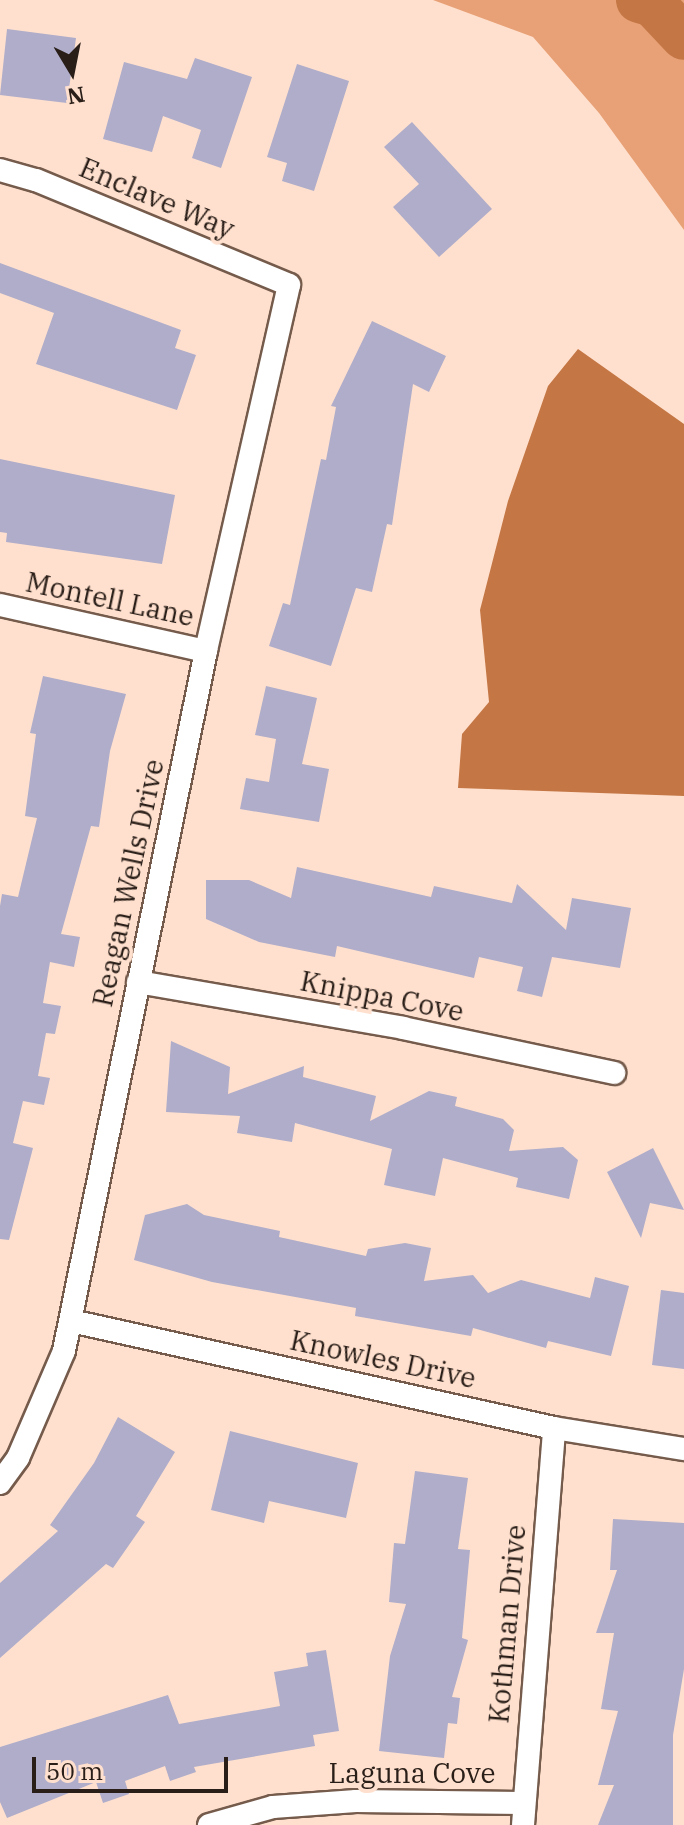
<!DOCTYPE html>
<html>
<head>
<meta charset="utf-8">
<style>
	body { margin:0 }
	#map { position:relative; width:684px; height:1825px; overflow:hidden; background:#ffe0ce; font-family:"IBM Plex Serif",serif }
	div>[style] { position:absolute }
	.green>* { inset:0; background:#e8a176 }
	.water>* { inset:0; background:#c47745 }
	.river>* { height:46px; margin:-23px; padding:0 23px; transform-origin:23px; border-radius:23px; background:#c47745 }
	.building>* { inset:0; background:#afadca }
	.roads { filter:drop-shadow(2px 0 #755b4b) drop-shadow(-2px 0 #755b4b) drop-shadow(0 2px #755b4b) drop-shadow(0 -2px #755b4b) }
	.minor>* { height:22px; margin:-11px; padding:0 11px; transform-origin:11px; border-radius:11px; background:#fff }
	span { translate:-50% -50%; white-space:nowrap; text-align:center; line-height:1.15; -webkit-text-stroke:8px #ffe0ce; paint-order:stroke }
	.street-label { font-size:28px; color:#291e18 }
	.north { position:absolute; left:32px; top:32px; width:80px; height:80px; -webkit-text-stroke:6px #ffe0ce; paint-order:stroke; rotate:170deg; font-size:22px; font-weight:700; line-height:32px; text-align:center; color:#291e18 }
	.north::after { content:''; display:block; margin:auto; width:28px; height:36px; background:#291e18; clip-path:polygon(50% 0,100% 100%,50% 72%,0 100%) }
	.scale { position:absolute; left:32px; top:1757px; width:196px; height:36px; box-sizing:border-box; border:4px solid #291e18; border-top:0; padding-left:10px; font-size:24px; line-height:28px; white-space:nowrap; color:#291e18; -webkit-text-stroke:6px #ffe0ce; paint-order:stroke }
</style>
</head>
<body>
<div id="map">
	<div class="green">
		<i style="clip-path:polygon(433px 0,684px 0,684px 230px,599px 113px,533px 37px)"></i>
	</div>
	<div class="water">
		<i style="clip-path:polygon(578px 349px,684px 424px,684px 796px,458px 788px,462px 734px,489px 702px,480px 610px,508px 501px,548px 386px)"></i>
	</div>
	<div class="river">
		<i style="left:639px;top:0;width:15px;rotate:16deg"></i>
		<i style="left:653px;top:4px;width:45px;rotate:46.8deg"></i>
	</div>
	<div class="building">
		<i style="clip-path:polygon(7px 29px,76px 38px,67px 103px,0 95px)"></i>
		<i style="clip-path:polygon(195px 58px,252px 77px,221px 168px,192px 158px,201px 130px,163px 116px,152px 152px,103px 139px,124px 62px,187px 79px)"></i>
		<i style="clip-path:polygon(297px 64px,349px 81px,314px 191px,282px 181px,287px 163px,267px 157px)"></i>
		<i style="clip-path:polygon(412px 122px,492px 209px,439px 257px,393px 207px,419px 184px,384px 147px)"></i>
		<i style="clip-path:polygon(0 263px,181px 330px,175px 348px,196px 355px,177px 410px,36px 364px,54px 313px,0 293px)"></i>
		<i style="clip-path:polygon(372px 321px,446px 356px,429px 392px,413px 384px,392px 525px,387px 524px,372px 592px,356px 588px,331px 666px,269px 646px,283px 603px,290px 605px,321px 459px,326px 460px,336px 407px,331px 406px)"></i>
		<i style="clip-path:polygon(0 459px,175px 495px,162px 564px,6px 542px,7px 533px,0 532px)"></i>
		<i style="clip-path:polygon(43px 676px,126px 694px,110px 751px,99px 827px,91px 826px,61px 934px,80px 937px,74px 967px,50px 962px,43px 1003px,61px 1006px,55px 1034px,46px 1033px,38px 1076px,50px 1078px,44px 1105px,23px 1101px,13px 1143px,33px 1148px,9px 1240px,0 1239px,0 906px,2px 894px,18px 897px,37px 818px,25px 816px,36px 734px,30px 733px)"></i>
		<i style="clip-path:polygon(266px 686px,317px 698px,302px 764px,329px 769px,319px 822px,240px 809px,246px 778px,269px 782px,276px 739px,255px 735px)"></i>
		<i style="clip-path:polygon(297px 867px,431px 897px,434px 886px,512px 903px,517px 884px,566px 930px,572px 898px,631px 908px,620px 968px,552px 957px,542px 997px,517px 991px,523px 967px,479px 957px,474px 978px,337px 946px,335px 957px,259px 942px,206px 919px,206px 880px,249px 880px,291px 898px)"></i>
		<i style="clip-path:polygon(171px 1041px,230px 1067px,228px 1094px,304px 1066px,303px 1077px,376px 1096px,370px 1121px,429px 1091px,457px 1097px,455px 1106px,503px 1119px,514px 1130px,509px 1151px,563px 1147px,578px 1160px,569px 1199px,516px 1187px,518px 1178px,443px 1158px,435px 1196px,384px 1185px,392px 1149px,295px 1123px,292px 1142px,237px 1133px,240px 1116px,166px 1112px)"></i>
		<i style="clip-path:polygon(653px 1148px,684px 1210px,650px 1203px,641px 1238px,607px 1172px)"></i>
		<i style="clip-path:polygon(187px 1204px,204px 1215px,280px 1231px,279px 1237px,366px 1256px,368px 1249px,405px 1243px,431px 1248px,424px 1281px,473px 1275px,488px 1293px,521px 1280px,590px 1298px,595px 1277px,629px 1286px,611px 1356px,548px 1341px,546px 1348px,473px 1328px,471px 1336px,355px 1316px,356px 1308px,212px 1282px,134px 1260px,145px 1215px)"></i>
		<i style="clip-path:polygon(661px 1290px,684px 1293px,684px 1369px,652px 1365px)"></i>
		<i style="clip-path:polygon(118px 1417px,175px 1452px,136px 1516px,145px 1522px,113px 1568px,106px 1564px,0 1658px,0 1583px,58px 1531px,50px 1525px,94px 1463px)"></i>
		<i style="clip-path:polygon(230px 1431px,358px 1463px,346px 1518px,269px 1501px,264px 1523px,211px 1510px)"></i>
		<i style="clip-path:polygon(415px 1471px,468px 1478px,458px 1549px,470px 1550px,462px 1638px,468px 1640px,452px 1697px,460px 1698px,457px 1724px,448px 1723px,444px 1758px,379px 1751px,390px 1656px,406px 1604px,389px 1602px,394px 1543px,405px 1544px)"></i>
		<i style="clip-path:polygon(613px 1519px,684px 1523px,684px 1669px,673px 1735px,673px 1825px,598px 1825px,614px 1785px,598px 1785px,618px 1711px,601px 1709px,614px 1633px,596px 1633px,617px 1570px,610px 1570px)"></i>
		<i style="clip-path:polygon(326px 1650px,339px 1731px,313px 1735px,315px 1746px,194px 1767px,196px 1772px,170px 1781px,165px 1766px,125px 1781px,129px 1794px,103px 1803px,96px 1782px,7px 1818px,0 1802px,0 1747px,168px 1695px,179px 1724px,280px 1706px,274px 1672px,308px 1666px,306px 1653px)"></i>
	</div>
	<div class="roads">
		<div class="minor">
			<i style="left:0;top:170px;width:37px;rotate:16deg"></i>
			<i style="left:36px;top:180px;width:274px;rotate:22.5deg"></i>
			<i style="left:289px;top:285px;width:375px;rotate:102.8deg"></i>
			<i style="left:206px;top:651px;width:714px;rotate:101.47deg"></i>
			<i style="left:64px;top:1351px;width:116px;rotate:113.3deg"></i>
			<i style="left:18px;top:1458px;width:31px;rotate:126deg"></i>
			<i style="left:0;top:605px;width:211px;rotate:12.6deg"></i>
			<i style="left:138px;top:982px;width:269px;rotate:9.8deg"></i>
			<i style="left:403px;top:1028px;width:216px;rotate:12deg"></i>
			<i style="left:71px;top:1321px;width:495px;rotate:12.5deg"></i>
			<i style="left:554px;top:1428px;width:132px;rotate:9.2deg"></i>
			<i style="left:209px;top:1825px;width:66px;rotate:-15.7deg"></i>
			<i style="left:273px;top:1807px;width:83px;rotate:-4.1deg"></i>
			<i style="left:356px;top:1801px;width:166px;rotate:0.7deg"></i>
			<i style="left:523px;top:1825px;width:398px;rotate:-85.5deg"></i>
		</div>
	</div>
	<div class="street-label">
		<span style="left:157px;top:198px;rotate:23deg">Enclave Way</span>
		<span style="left:110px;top:599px;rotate:12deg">Montell Lane</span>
		<span style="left:128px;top:883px;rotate:-78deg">Reagan Wells Drive</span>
		<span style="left:382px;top:996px;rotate:11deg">Knippa Cove</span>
		<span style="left:383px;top:1359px;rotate:12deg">Knowles Drive</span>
		<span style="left:507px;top:1624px;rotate:-85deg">Kothman Drive</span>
		<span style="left:412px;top:1773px">Laguna Cove</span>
	</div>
	<div class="north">N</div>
	<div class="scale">50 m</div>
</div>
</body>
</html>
